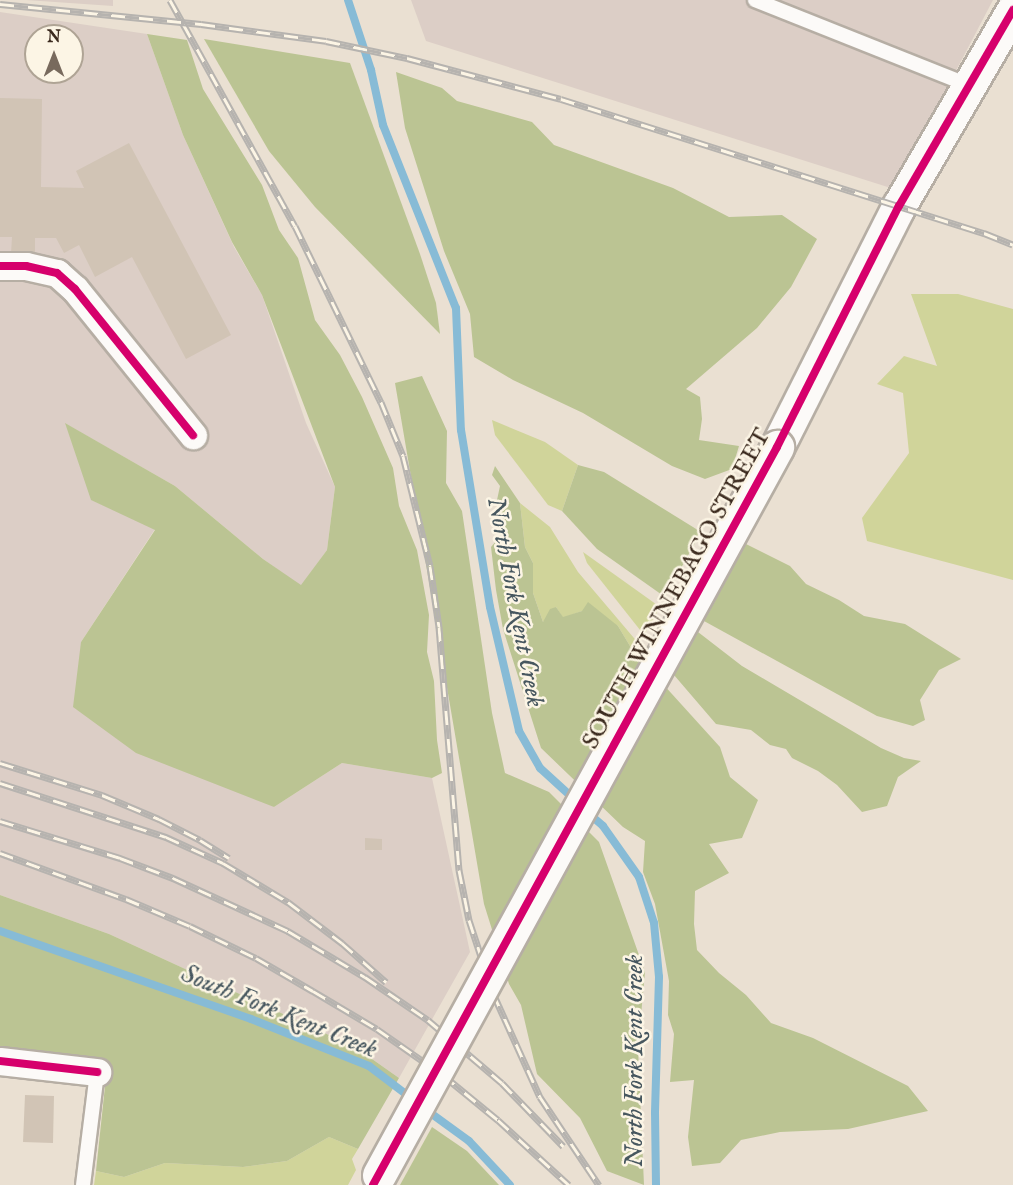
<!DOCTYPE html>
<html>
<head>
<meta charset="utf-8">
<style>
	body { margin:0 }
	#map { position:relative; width:1013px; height:1185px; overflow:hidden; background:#eae0d2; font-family:"IM FELL English",serif }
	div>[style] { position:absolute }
	.industrial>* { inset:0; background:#dccec6 }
	.green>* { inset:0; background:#d0d49a }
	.forest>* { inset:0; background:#bbc493 }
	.stream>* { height:8px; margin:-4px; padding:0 4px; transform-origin:4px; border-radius:4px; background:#87bbd6 }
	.building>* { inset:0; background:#d1c4b5 }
	.roads { filter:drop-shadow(2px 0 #b6aea4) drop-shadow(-2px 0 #b6aea4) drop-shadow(0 2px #b6aea4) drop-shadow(0 -2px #b6aea4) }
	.lane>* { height:14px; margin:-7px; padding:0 7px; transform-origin:7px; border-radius:7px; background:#fcfaf8 }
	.street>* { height:27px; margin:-13.5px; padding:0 13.5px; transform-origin:13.5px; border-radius:13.5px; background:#fcfaf8 }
	.secondary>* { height:33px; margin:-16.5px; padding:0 16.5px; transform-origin:16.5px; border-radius:16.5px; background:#fcfaf8 }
	.rail>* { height:7px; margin-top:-3.5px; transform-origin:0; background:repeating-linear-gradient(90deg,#fcf5e5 0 14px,#b6b3af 0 28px); box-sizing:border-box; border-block:2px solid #b6b3af }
	.bridges { filter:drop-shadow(2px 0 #b6aea4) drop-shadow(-2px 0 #b6aea4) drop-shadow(0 2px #b6aea4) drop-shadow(0 -2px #b6aea4) }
	.secondary-bridge>* { height:33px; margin:-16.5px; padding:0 16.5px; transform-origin:16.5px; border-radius:16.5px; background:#fcfaf8 }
	.cycleway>* { height:8px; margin:-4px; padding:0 4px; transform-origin:4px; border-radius:4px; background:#d6006c }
	span { translate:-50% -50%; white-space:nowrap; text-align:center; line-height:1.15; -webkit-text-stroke:5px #fcf5e5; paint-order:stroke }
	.street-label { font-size:24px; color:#3b2a1e }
	.water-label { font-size:26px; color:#47575f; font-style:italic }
	.north { position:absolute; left:24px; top:24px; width:60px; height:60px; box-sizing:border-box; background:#fcf5e5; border:2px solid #afa495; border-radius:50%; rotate:0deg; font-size:16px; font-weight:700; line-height:24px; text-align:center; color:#3b2a1e }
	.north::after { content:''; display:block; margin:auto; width:21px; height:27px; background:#786a5d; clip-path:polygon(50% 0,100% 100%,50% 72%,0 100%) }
</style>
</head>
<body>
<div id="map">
	<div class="industrial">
		<i style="clip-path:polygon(26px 0,113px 0,113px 6px)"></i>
		<i style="clip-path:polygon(411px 0,993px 0,894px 189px,426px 41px)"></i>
		<i style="clip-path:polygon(evenodd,0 12px,147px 34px,183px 135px,234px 247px,262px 295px,306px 423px,335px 487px,327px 550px,301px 586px,263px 559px,175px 486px,66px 424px,92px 500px,155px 529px,81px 642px,274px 807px,342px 763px,432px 778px,470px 952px,399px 1078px,355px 1047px,109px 934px,0 895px,0 12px,36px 36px,72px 36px,72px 72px,36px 72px,36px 36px)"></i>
	</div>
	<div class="green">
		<i style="clip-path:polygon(911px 294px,958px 294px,1013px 309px,1013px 580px,867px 541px,862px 518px,909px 453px,903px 393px,877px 384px,904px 356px,937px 366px)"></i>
		<i style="clip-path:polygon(492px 420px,545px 442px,578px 465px,562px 511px,548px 505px,495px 435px)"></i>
		<i style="clip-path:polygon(520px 503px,550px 527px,578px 572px,639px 644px,633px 651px,618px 626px,582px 611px,563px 618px,556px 607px,543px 622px,533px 593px,533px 563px,525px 547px)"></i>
		<i style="clip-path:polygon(583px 552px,660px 607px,644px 635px,587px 563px)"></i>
		<i style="clip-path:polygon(329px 1137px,358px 1149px,352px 1159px,356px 1170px,348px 1185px,94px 1185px,96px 1171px,124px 1177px,165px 1163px,243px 1167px,287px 1161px)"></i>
	</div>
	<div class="forest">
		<i style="clip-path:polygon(147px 34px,187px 40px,203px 89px,262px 185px,279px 230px,298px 258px,315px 320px,340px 355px,362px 397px,393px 468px,399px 506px,417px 550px,429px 615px,427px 652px,434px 681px,437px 740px,442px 773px,432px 778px,342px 763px,274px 807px,136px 753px,73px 707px,81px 642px,155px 530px,91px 500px,65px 423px,175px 486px,263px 559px,301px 585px,327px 550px,335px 487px,262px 295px,232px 242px,183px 135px)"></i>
		<i style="clip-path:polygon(204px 39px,350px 63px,420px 254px,436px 303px,440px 334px,315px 207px,269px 151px)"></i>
		<i style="clip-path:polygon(396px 72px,442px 88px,457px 101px,532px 122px,554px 145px,673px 188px,729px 217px,782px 215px,817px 239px,791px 287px,757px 328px,686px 389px,700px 397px,702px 419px,699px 440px,739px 446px,732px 469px,705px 479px,672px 466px,583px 413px,513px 380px,474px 357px,470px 314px,444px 251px,405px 128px)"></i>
		<i style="clip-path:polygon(422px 376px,447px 431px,446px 483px,462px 511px,492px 713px,505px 773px,549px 792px,599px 842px,645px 972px,638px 1048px,644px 1185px,607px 1171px,580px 1118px,537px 1074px,521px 1005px,509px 984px,484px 904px,395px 383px)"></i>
		<i style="clip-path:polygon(578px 465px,604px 472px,701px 532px,665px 597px,597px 549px,562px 511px)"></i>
		<i style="clip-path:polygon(495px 466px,520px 503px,525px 547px,533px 563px,533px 593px,543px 622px,550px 609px,556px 607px,563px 617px,582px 611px,588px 602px,618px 626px,633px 651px,720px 747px,730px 777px,758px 800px,742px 838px,709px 844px,729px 873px,695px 891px,694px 924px,697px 950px,719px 973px,746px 995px,771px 1023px,813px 1038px,908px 1086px,928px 1111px,848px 1129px,780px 1132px,741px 1140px,720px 1163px,692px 1166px,688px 1137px,694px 1080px,670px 1082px,674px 1034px,668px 1015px,669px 981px,655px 904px,643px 872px,645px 841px,623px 827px,541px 748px,503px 629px,496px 590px,491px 547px,502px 534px,497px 500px,500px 486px,492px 475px)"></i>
		<i style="clip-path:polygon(746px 544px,790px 566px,806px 584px,839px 600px,864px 616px,905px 624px,961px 659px,939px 670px,920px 700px,925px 720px,913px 726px,877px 716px,704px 621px)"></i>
		<i style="clip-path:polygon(698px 632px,742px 666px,881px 748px,904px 758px,921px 761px,898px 777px,887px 806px,862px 812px,837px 785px,818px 771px,792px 758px,786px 749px,770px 745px,751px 730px,716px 724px,674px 675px)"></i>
		<i style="clip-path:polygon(0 895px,109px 934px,355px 1047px,399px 1078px,358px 1149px,329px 1137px,287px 1161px,243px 1167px,165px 1163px,124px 1177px,96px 1171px,106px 1077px,0 1050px)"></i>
		<i style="clip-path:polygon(432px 1127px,467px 1151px,499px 1185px,400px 1185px)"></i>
	</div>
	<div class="stream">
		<i style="left:348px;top:0;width:74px;rotate:71.8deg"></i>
		<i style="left:371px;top:70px;width:56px;rotate:77.7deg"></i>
		<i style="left:383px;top:125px;width:197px;rotate:68.3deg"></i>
		<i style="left:456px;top:308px;width:122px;rotate:87.7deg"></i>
		<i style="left:461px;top:430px;width:179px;rotate:80.7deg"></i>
		<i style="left:490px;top:607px;width:127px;rotate:76.8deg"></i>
		<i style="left:519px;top:731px;width:43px;rotate:60.4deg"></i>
		<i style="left:540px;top:768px;width:46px;rotate:42.4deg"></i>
		<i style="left:587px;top:812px;width:21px;rotate:41deg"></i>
		<i style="left:603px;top:826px;width:62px;rotate:54.8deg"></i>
		<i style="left:639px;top:877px;width:48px;rotate:71.9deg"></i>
		<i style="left:654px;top:923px;width:54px;rotate:84.7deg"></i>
		<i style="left:659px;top:977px;width:136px;rotate:91.7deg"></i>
		<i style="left:655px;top:1113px;width:72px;rotate:89.2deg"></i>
		<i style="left:0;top:931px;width:266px;rotate:19.3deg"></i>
		<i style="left:251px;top:1019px;width:127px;rotate:21.7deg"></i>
		<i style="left:369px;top:1066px;width:53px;rotate:37.3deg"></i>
		<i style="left:425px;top:1109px;width:54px;rotate:36deg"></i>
		<i style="left:469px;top:1141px;width:60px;rotate:47deg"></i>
	</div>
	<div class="building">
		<i style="clip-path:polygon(0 98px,42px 99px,41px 187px,84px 188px,76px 171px,129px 143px,231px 335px,186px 359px,132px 257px,95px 277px,79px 245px,64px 253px,56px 238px,35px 238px,35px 254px,11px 254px,12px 237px,0 237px)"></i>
		<i style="clip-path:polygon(365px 838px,382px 839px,382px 850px,365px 850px)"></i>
		<i style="clip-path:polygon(25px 1095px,54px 1096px,53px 1143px,23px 1142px)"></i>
	</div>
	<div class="roads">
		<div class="lane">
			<i style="left:755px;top:0;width:230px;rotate:21.7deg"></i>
			<i style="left:83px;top:1185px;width:114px;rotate:-82.9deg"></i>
		</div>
		<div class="street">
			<i style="left:0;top:266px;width:26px"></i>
			<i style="left:26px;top:266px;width:32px;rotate:13deg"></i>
			<i style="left:57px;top:273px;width:24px;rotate:42deg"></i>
			<i style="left:75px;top:289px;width:188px;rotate:51.1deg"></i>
			<i style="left:0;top:1061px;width:98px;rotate:6.5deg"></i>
		</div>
		<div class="secondary">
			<i style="left:777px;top:447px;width:270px;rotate:-63.2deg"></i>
			<i style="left:899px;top:206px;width:227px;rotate:-59.8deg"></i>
		</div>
	</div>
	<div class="rail">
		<i style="left:170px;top:0;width:258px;rotate:61.1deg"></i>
		<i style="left:295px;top:226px;width:196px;rotate:64deg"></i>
		<i style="left:381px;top:402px;width:58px;rotate:67.8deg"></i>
		<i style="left:403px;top:456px;width:113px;rotate:76.2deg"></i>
		<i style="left:430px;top:566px;width:62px;rotate:81.6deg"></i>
		<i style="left:439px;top:627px;width:244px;rotate:85.3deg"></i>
		<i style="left:459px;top:870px;width:51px;rotate:78.7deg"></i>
		<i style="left:469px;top:920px;width:77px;rotate:71.8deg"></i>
		<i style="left:493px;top:993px;width:114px;rotate:65.7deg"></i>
		<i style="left:540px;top:1097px;width:106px;rotate:56.2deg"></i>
		<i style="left:0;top:4px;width:202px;rotate:5.7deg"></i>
		<i style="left:201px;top:24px;width:126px;rotate:7.7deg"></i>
		<i style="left:326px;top:41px;width:83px;rotate:11.9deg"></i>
		<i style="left:407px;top:58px;width:159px;rotate:14.9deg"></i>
		<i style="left:561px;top:99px;width:444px;rotate:17.6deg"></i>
		<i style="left:984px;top:233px;width:31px;rotate:22deg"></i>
		<i style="left:0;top:763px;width:107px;rotate:17.4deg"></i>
		<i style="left:102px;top:795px;width:62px;rotate:22.8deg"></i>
		<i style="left:159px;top:819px;width:46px;rotate:27.1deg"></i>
		<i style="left:200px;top:840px;width:34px;rotate:32deg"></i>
		<i style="left:0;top:783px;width:175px;rotate:18deg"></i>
		<i style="left:166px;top:837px;width:63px;rotate:24.5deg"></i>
		<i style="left:223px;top:863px;width:76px;rotate:31deg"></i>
		<i style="left:288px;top:902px;width:68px;rotate:37.2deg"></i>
		<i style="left:342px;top:943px;width:59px;rotate:41.6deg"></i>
		<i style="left:0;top:821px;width:126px;rotate:17.1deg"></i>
		<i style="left:120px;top:858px;width:57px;rotate:20.7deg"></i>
		<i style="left:173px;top:878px;width:127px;rotate:24.7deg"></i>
		<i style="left:288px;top:931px;width:90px;rotate:30.9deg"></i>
		<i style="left:365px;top:977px;width:76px;rotate:34.3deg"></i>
		<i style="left:428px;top:1020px;width:97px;rotate:40.4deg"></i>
		<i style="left:502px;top:1083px;width:88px;rotate:45.9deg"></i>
		<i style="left:0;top:853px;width:134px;rotate:20.1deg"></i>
		<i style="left:126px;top:899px;width:69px;rotate:22.9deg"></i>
		<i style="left:190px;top:926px;width:73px;rotate:25.9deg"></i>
		<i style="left:256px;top:958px;width:66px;rotate:30.1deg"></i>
		<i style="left:313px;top:991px;width:74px;rotate:30.7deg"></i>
		<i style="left:377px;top:1029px;width:80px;rotate:34.9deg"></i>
		<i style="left:443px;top:1075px;width:71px;rotate:39.3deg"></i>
		<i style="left:498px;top:1120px;width:96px;rotate:42.5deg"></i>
	</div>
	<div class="bridges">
		<div class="secondary-bridge">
			<i style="left:379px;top:1175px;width:830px;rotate:-61.33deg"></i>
		</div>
	</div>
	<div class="cycleway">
		<i style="left:0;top:266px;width:26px"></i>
		<i style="left:26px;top:266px;width:32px;rotate:13deg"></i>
		<i style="left:57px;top:273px;width:24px;rotate:42deg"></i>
		<i style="left:75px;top:289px;width:188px;rotate:51.1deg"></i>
		<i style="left:0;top:1061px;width:98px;rotate:6.5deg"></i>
		<i style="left:373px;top:1185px;width:841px;rotate:-61.3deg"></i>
		<i style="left:777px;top:447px;width:270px;rotate:-63.2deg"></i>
		<i style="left:899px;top:206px;width:227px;rotate:-59.8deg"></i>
	</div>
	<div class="street-label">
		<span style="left:677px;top:589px;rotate:-61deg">SOUTH WINNEBAGO STREET</span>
	</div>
	<div class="water-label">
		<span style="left:515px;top:602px;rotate:79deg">North Fork Kent Creek</span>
		<span style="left:279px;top:1012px;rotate:22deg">South Fork Kent Creek</span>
		<span style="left:635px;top:1061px;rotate:-90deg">North Fork Kent Creek</span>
	</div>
	<div class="north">N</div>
</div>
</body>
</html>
